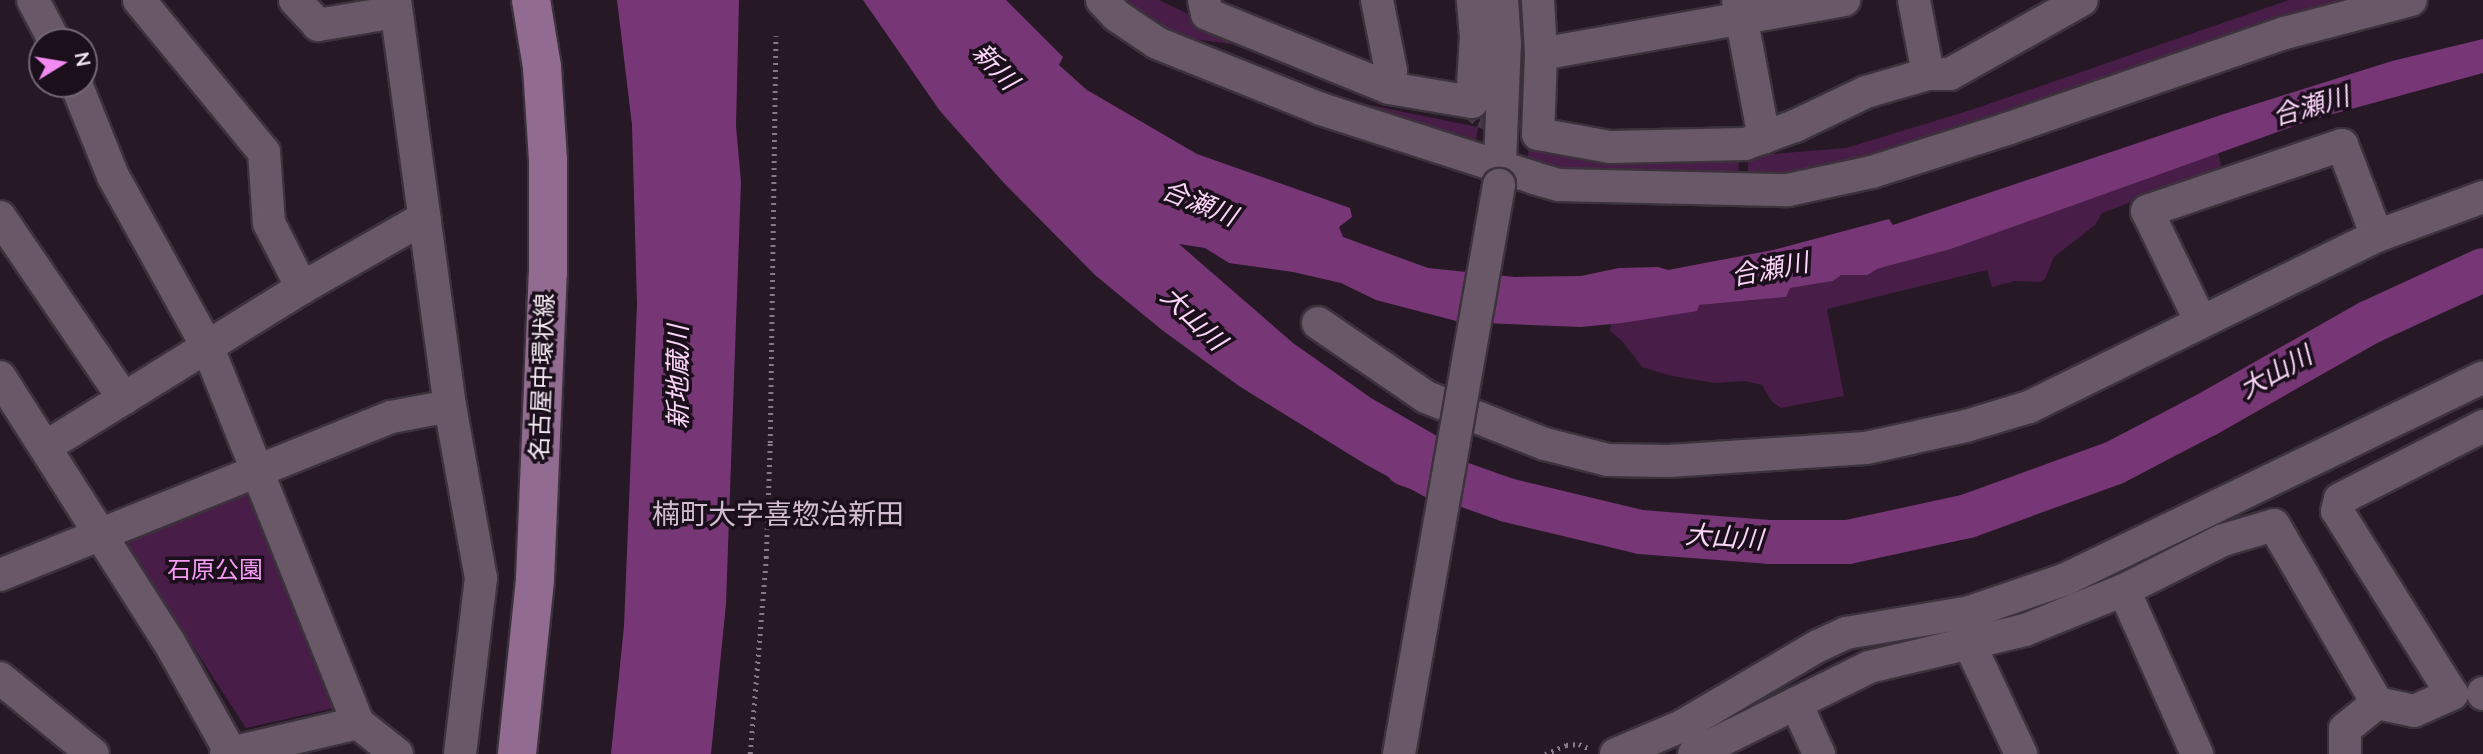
<!DOCTYPE html>
<html>
<head>
<meta charset="utf-8">
<style>
	body { margin:0 }
	#map { position:relative; width:2483px; height:754px; overflow:hidden; background:#261825; font-family:"Nunito Sans","Noto Sans JP",sans-serif }
	div>[style] { position:absolute }
	.green>* { inset:0; background:#481d47 }
	.water>* { inset:0; background:#773777 }
	.river>* { height:44px; margin:-22px; padding:0 22px; transform-origin:22px; border-radius:22px; background:#773777 }
	.minor-tunnel>* { height:32px; margin-top:-16px; transform-origin:0; background:repeating-linear-gradient(90deg,#453844 0 32px,transparent 0 48px) }
	.path>* { height:4.5px; margin-top:-2.25px; transform-origin:0; background:repeating-linear-gradient(90deg,#857a85 0 2px,transparent 0 7px) }
	.roads { filter:drop-shadow(2px 0 #3c323c) drop-shadow(-2px 0 #3c323c) drop-shadow(0 2px #3c323c) drop-shadow(0 -2px #3c323c) }
	.minor>* { height:32px; margin:-16px; padding:0 16px; transform-origin:16px; border-radius:16px; background:#695968 }
	.major>* { height:38px; margin:-19px; padding:0 19px; transform-origin:19px; border-radius:19px; background:#926c90 }
	.bridges { filter:drop-shadow(2px 0 #3c323c) drop-shadow(-2px 0 #3c323c) drop-shadow(0 2px #3c323c) drop-shadow(0 -2px #3c323c) }
	.minor-bridge>* { height:32px; margin:-16px; padding:0 16px; transform-origin:16px; border-radius:16px; background:#695968 }
	span { translate:-50% -50%; white-space:nowrap; text-align:center; line-height:1.15; -webkit-text-stroke:7px #1c0f1c; paint-order:stroke }
	.street-label { font-size:24px; color:#f3eaf3 }
	.park-label { font-size:24px; color:#f59bf3 }
	.water-label { font-size:26px; color:#fad5f8; font-style:italic }
	.quarter-label { font-size:28px; color:#d0bdcf }
	.north { position:absolute; left:28px; top:28px; width:70px; height:70px; box-sizing:border-box; background:#1c0f1c; border:2px solid #726772; border-radius:50%; rotate:79deg; font-size:19px; font-weight:700; line-height:28px; text-align:center; color:#f3eaf3 }
	.north::after { content:''; display:block; margin:auto; width:24px; height:32px; background:#f38af1; clip-path:polygon(50% 0,100% 100%,50% 72%,0 100%) }
</style>
</head>
<body>
<div id="map">
	<div class="green">
		<i style="clip-path:polygon(1118px 0,1159px 0,1242px 40px,1350px 79px,1238px 45px,1164px 35px)"></i>
		<i style="clip-path:polygon(2289px 0,2355px 0,1871px 164px,1748px 182px,1748px 156px,1846px 148px,1974px 109px)"></i>
		<i style="clip-path:polygon(1225px 62px,1365px 104px,1478px 127px,1475px 148px)"></i>
		<i style="clip-path:polygon(1530px 136px,1739px 156px,1738px 181px,1607px 180px,1527px 164px)"></i>
		<i style="clip-path:polygon(2218px 152px,2221px 165px,2217px 170px,2102px 213px,2095px 225px,2054px 257px,2045px 279px,2041px 282px,2015px 281px,1992px 287px,1987px 270px,1827px 309px,1844px 396px,1781px 408px,1772px 402px,1762px 385px,1745px 381px,1715px 383px,1672px 376px,1642px 367px,1623px 342px,1610px 331px,1611px 324px,1698px 305px,1785px 297px,1790px 288px,1833px 281px,1840px 275px,1868px 275px,1877px 269px,1951px 249px)"></i>
		<i style="clip-path:polygon(246px 491px,335px 708px,246px 728px,126px 543px)"></i>
	</div>
	<div class="water">
		<i style="clip-path:polygon(617px 0,739px 0,736px 126px,741px 182px,726px 604px,711px 754px,611px 754px,624px 626px,637px 304px,632px 125px)"></i>
		<i style="clip-path:polygon(863px 0,1006px 0,1063px 57px,1059px 65px,1087px 90px,1197px 154px,1350px 208px,1352px 217px,1339px 227px,1343px 237px,1428px 268px,1515px 277px,1581px 276px,1619px 268px,1658px 267px,1668px 270px,1773px 250px,1889px 219px,1893px 225px,2224px 114px,2392px 61px,2483px 39px,2483px 73px,2311px 120px,1951px 249px,1877px 269px,1868px 275px,1841px 275px,1833px 281px,1790px 288px,1786px 297px,1699px 305px,1697px 311px,1622px 323px,1581px 327px,1460px 322px,1376px 300px,1341px 283px,1293px 272px,1229px 263px,1205px 248px,1179px 244px,1293px 343px,1371px 398px,1463px 451px,1449px 510px,1365px 464px,1239px 386px,1162px 330px,1095px 275px,1003px 182px,940px 111px)"></i>
	</div>
	<div class="river">
		<i style="left:1406px;top:464px;width:107px;rotate:19.6deg"></i>
		<i style="left:1507px;top:500px;width:137px;rotate:13.5deg"></i>
		<i style="left:1640px;top:532px;width:129px;rotate:4.4deg"></i>
		<i style="left:1769px;top:542px;width:79px"></i>
		<i style="left:1848px;top:542px;width:123px;rotate:-12.2deg"></i>
		<i style="left:1968px;top:516px;width:155px;rotate:-20deg"></i>
		<i style="left:2114px;top:463px;width:104px;rotate:-27.6deg"></i>
		<i style="left:2206px;top:415px;width:189px;rotate:-29.6deg"></i>
		<i style="left:2370px;top:322px;width:124px;rotate:-24.7deg"></i>
	</div>
	<div class="minor-tunnel">
		<i style="left:1472px;top:102px;width:15px;rotate:42deg"></i>
		<i style="left:1483px;top:112px;width:59px;rotate:21.8deg"></i>
	</div>
	<div class="path">
		<i style="left:750px;top:754px;width:197px;rotate:-85.3deg"></i>
		<i style="left:766px;top:558px;width:115px;rotate:-88deg"></i>
		<i style="left:770px;top:443px;width:407px;rotate:-89.2deg"></i>
		<i style="left:1545px;top:754px;width:23px;rotate:-23deg"></i>
		<i style="left:1566px;top:745px;width:13px;rotate:-4deg"></i>
		<i style="left:1579px;top:744px;width:12px;rotate:24deg"></i>
	</div>
	<div class="roads">
		<div class="minor">
			<i style="left:33px;top:0;width:47px;rotate:62.4deg"></i>
			<i style="left:139px;top:0;width:197px;rotate:50.6deg"></i>
			<i style="left:264px;top:152px;width:71px;rotate:86deg"></i>
			<i style="left:269px;top:223px;width:73px;rotate:63.1deg"></i>
			<i style="left:295px;top:0;width:34px;rotate:47deg"></i>
			<i style="left:318px;top:25px;width:79px;rotate:-9.5deg"></i>
			<i style="left:395px;top:0;width:410px;rotate:82.3deg"></i>
			<i style="left:450px;top:406px;width:175px;rotate:79.8deg"></i>
			<i style="left:481px;top:578px;width:177px;rotate:96.8deg"></i>
			<i style="left:1102px;top:0;width:22px;rotate:47deg"></i>
			<i style="left:1117px;top:16px;width:48px;rotate:34deg"></i>
			<i style="left:1157px;top:43px;width:177px;rotate:21.9deg"></i>
			<i style="left:1321px;top:109px;width:224px;rotate:17.9deg"></i>
			<i style="left:1534px;top:178px;width:26px;rotate:16deg"></i>
			<i style="left:1559px;top:185px;width:229px;rotate:1.3deg"></i>
			<i style="left:1788px;top:190px;width:86px;rotate:-12.1deg"></i>
			<i style="left:1872px;top:172px;width:142px;rotate:-17.7deg"></i>
			<i style="left:2007px;top:129px;width:294px;rotate:-19.1deg"></i>
			<i style="left:2285px;top:33px;width:130px;rotate:-14.7deg"></i>
			<i style="left:1204px;top:0;width:14px;rotate:78deg"></i>
			<i style="left:1207px;top:14px;width:196px;rotate:22.1deg"></i>
			<i style="left:1389px;top:88px;width:84px;rotate:9.6deg"></i>
			<i style="left:1472px;top:102px;width:65px;rotate:-86.5deg"></i>
			<i style="left:1476px;top:37px;width:37px;rotate:-95deg"></i>
			<i style="left:1377px;top:0;width:72px;rotate:78.8deg"></i>
			<i style="left:1391px;top:71px;width:17px;rotate:97deg"></i>
			<i style="left:1538px;top:0;width:54px;rotate:86.8deg"></i>
			<i style="left:1541px;top:54px;width:80px;rotate:92.1deg"></i>
			<i style="left:1538px;top:134px;width:73px;rotate:10.2deg"></i>
			<i style="left:1610px;top:147px;width:135px;rotate:-1.3deg"></i>
			<i style="left:1745px;top:144px;width:53px;rotate:-19.8deg"></i>
			<i style="left:1795px;top:126px;width:79px;rotate:-25.6deg"></i>
			<i style="left:1866px;top:92px;width:65px;rotate:-16.2deg"></i>
			<i style="left:1928px;top:74px;width:22px"></i>
			<i style="left:1950px;top:74px;width:151px;rotate:-29.3deg"></i>
			<i style="left:1738px;top:0;width:140px;rotate:79.3deg"></i>
			<i style="left:1914px;top:0;width:75px;rotate:79.3deg"></i>
			<i style="left:1541px;top:54px;width:308px;rotate:-10.1deg"></i>
			<i style="left:76px;top:84px;width:99px;rotate:68.1deg"></i>
			<i style="left:113px;top:176px;width:196px;rotate:61.1deg"></i>
			<i style="left:208px;top:348px;width:404px;rotate:68.2deg"></i>
			<i style="left:358px;top:723px;width:50px;rotate:38.5deg"></i>
			<i style="left:1499px;top:185px;width:141px;rotate:-87.6deg"></i>
			<i style="left:1505px;top:44px;width:44px;rotate:-93.9deg"></i>
			<i style="left:0;top:217px;width:220px;rotate:55.7deg"></i>
			<i style="left:2201px;top:322px;width:123px;rotate:-115.9deg"></i>
			<i style="left:2147px;top:211px;width:206px;rotate:-18.7deg"></i>
			<i style="left:2342px;top:145px;width:97px;rotate:69deg"></i>
			<i style="left:1318px;top:323px;width:131px;rotate:34.4deg"></i>
			<i style="left:1426px;top:397px;width:128px;rotate:21.6deg"></i>
			<i style="left:1545px;top:444px;width:65px;rotate:14.3deg"></i>
			<i style="left:1608px;top:460px;width:61px;rotate:0.9deg"></i>
			<i style="left:1669px;top:461px;width:197px;rotate:-3.8deg"></i>
			<i style="left:1866px;top:448px;width:102px;rotate:-12.4deg"></i>
			<i style="left:1966px;top:426px;width:66px;rotate:-16.8deg"></i>
			<i style="left:2029px;top:407px;width:388px;rotate:-26.2deg"></i>
			<i style="left:2377px;top:236px;width:113px;rotate:-20.2deg"></i>
			<i style="left:0;top:377px;width:314px;rotate:57.5deg"></i>
			<i style="left:169px;top:642px;width:127px;rotate:60.8deg"></i>
			<i style="left:47px;top:446px;width:300px;rotate:-31.8deg"></i>
			<i style="left:302px;top:288px;width:141px;rotate:-29.8deg"></i>
			<i style="left:0;top:575px;width:422px;rotate:-22deg"></i>
			<i style="left:391px;top:417px;width:60px;rotate:-10.6deg"></i>
			<i style="left:2124px;top:590px;width:180px;rotate:66deg"></i>
			<i style="left:1969px;top:643px;width:123px;rotate:64.9deg"></i>
			<i style="left:0;top:678px;width:120px;rotate:39.3deg"></i>
			<i style="left:2483px;top:693px;width:1px;rotate:90deg"></i>
			<i style="left:1796px;top:703px;width:56px;rotate:65.7deg"></i>
			<i style="left:226px;top:754px;width:136px;rotate:-13.2deg"></i>
			<i style="left:1616px;top:754px;width:72px;rotate:-23deg"></i>
			<i style="left:1682px;top:726px;width:158px;rotate:-30.5deg"></i>
			<i style="left:1818px;top:646px;width:31px;rotate:-25deg"></i>
			<i style="left:1846px;top:633px;width:126px;rotate:-9.6deg"></i>
			<i style="left:1970px;top:612px;width:102px;rotate:-19deg"></i>
			<i style="left:2066px;top:579px;width:463px;rotate:-25.8deg"></i>
			<i style="left:1694px;top:754px;width:195px;rotate:-26.4deg"></i>
			<i style="left:1869px;top:667px;width:160px;rotate:-13.3deg"></i>
			<i style="left:2025px;top:630px;width:107px;rotate:-22deg"></i>
			<i style="left:2124px;top:590px;width:111px;rotate:-26.8deg"></i>
			<i style="left:2223px;top:540px;width:53px;rotate:-16.4deg"></i>
			<i style="left:2274px;top:525px;width:206px;rotate:59.9deg"></i>
			<i style="left:2377px;top:703px;width:38px;rotate:12deg"></i>
			<i style="left:2414px;top:711px;width:42px;rotate:-24.1deg"></i>
			<i style="left:2452px;top:694px;width:216px;rotate:-122.1deg"></i>
			<i style="left:2337px;top:511px;width:12px;rotate:-76deg"></i>
			<i style="left:2340px;top:499px;width:161px;rotate:-27deg"></i>
			<i style="left:2345px;top:754px;width:25px;rotate:-90deg"></i>
			<i style="left:2345px;top:729px;width:41px;rotate:-39.1deg"></i>
		</div>
		<div class="major">
			<i style="left:517px;top:754px;width:176px;rotate:-84.1deg"></i>
			<i style="left:535px;top:579px;width:306px;rotate:-87.6deg"></i>
			<i style="left:548px;top:273px;width:113px;rotate:-90deg"></i>
			<i style="left:548px;top:160px;width:93px;rotate:-93.7deg"></i>
			<i style="left:542px;top:67px;width:68px;rotate:-99.3deg"></i>
		</div>
	</div>
	<div class="bridges">
		<div class="minor-bridge">
			<i style="left:1399px;top:754px;width:578px;rotate:-80.03deg"></i>
		</div>
	</div>
	<div class="street-label">
		<span style="left:543px;top:377px;rotate:-88deg">名古屋中環状線</span>
	</div>
	<div class="park-label">
		<span style="left:215px;top:571px">石原公園</span>
	</div>
	<div class="water-label">
		<span style="left:995px;top:67px;rotate:47deg">新川</span>
		<span style="left:2311px;top:107px;rotate:-16deg">合瀬川</span>
		<span style="left:1199px;top:204px;rotate:22deg">合瀬川</span>
		<span style="left:1770px;top:270px;rotate:-11deg">合瀬川</span>
		<span style="left:1193px;top:319px;rotate:44deg">大山川</span>
		<span style="left:2276px;top:373px;rotate:-29deg">大山川</span>
		<span style="left:679px;top:377px;rotate:-90deg">新地蔵川</span>
		<span style="left:1724px;top:538px;rotate:4deg">大山川</span>
	</div>
	<div class="quarter-label">
		<span style="left:778px;top:515px">楠町大字喜惣治新田</span>
	</div>
	<div class="north">N</div>
</div>
</body>
</html>
